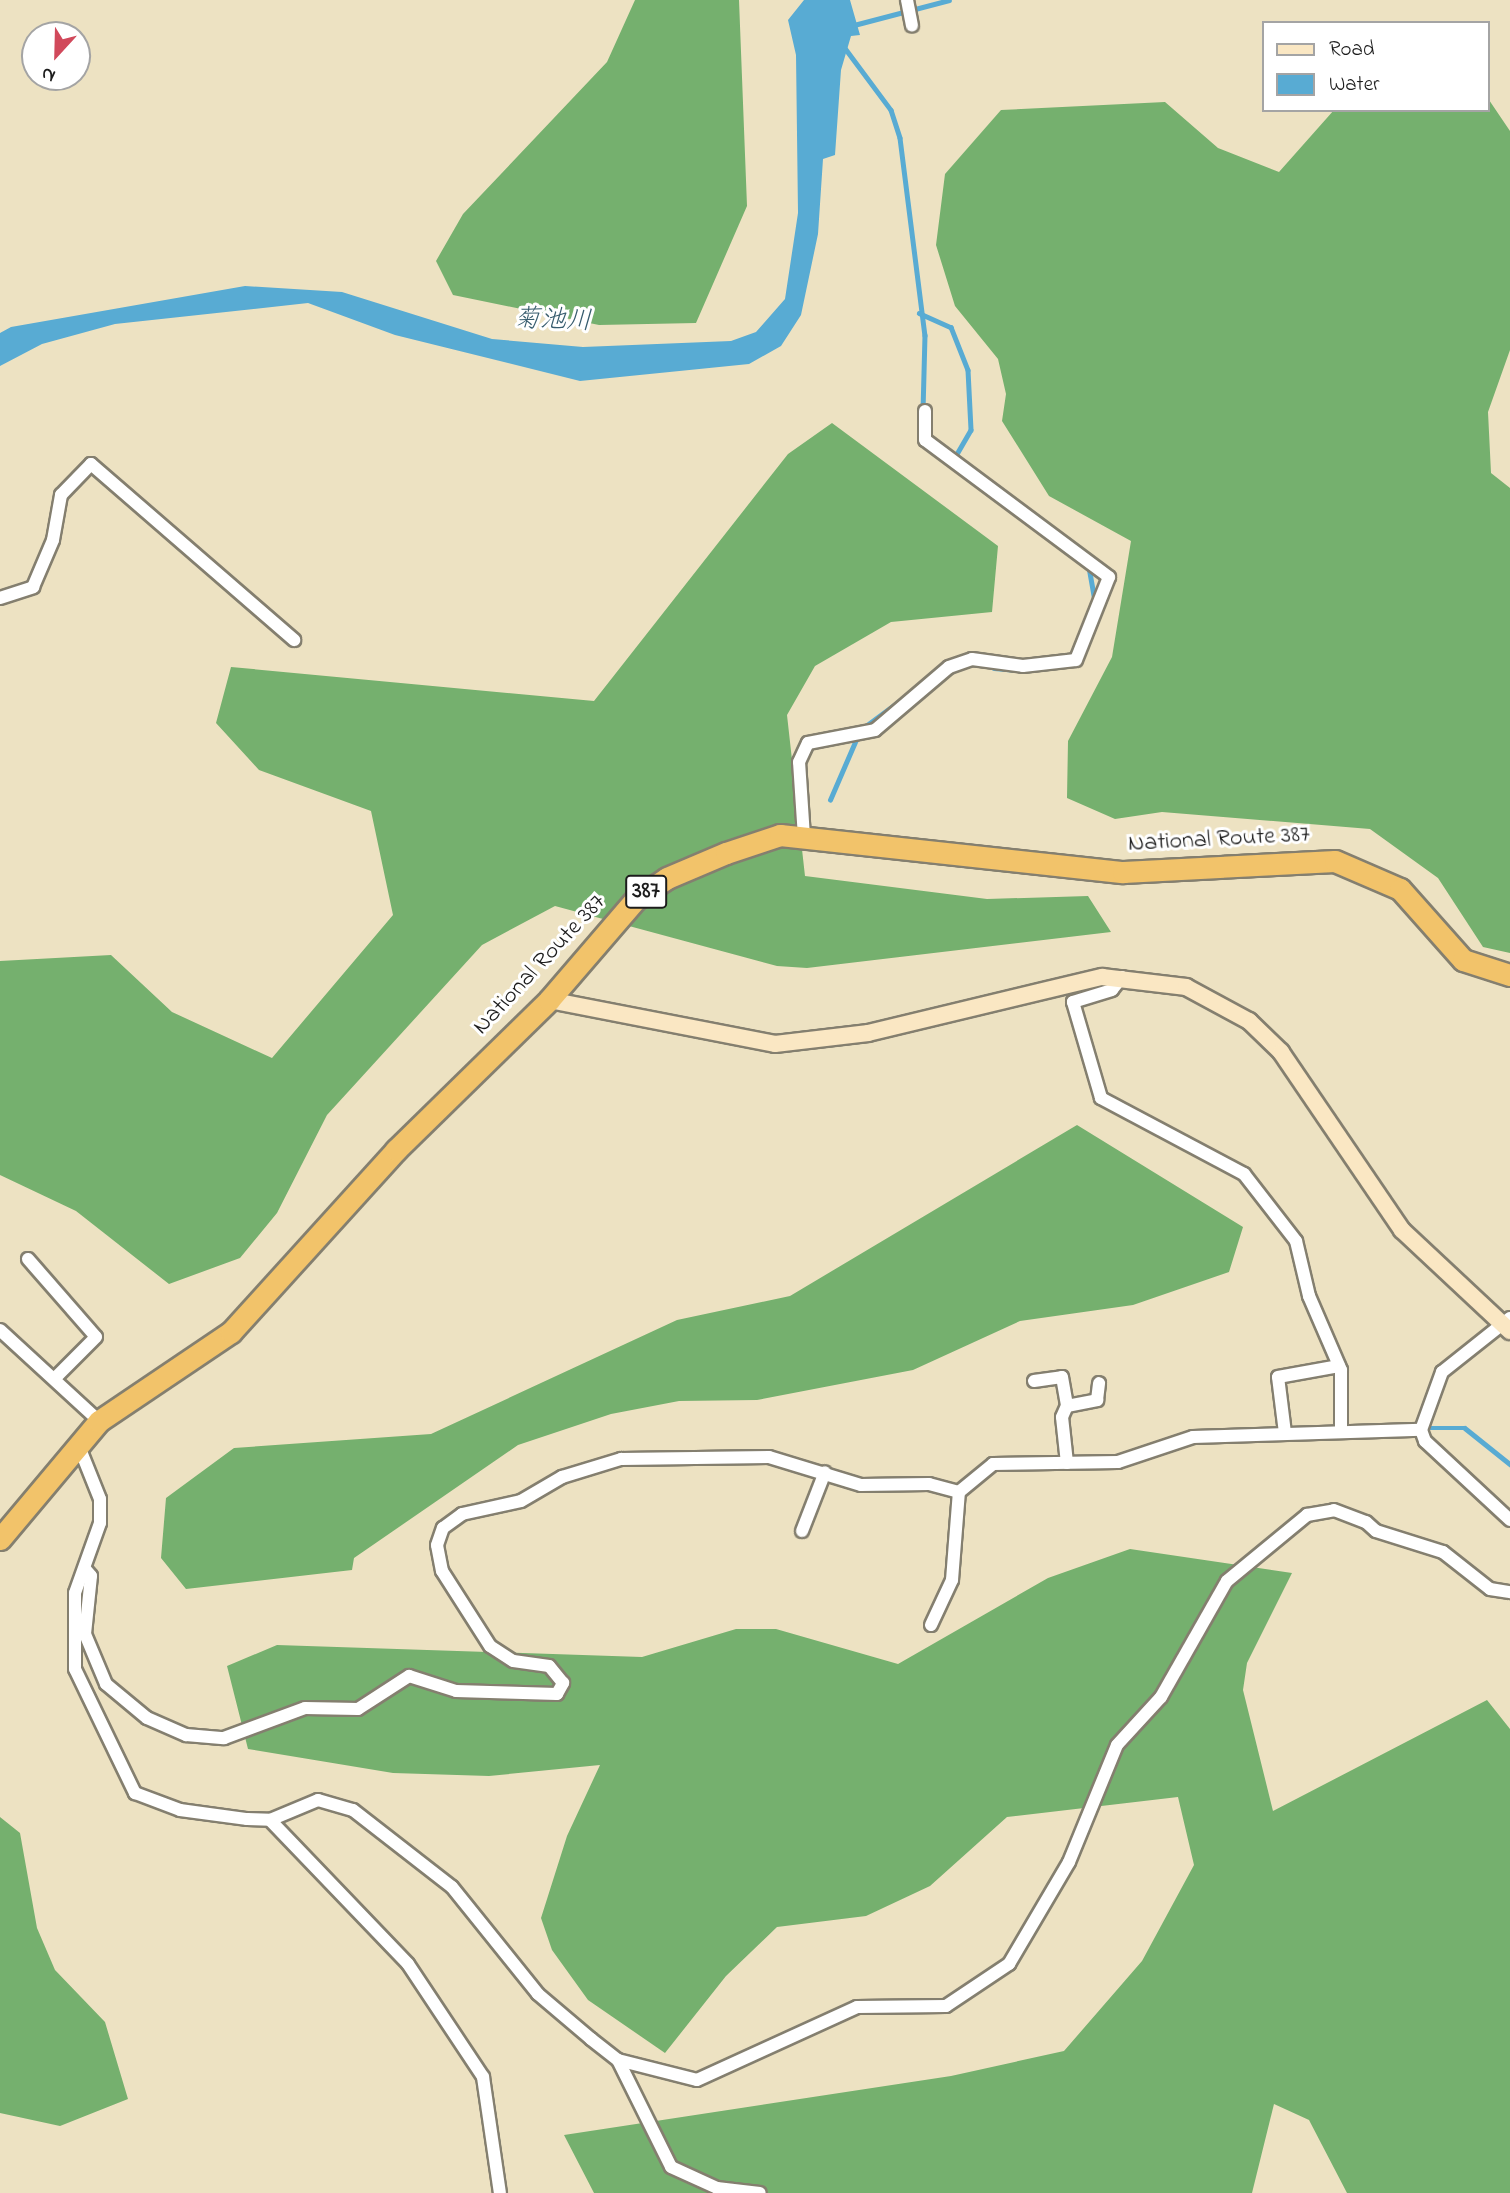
<!DOCTYPE html>
<html>
<head>
<meta charset="utf-8">
<style>
	body { margin:0 }
	#map { position:relative; width:1510px; height:2193px; overflow:hidden; background:#ede2c2; font-family:"Indie Flower","Klee One",sans-serif }
	div>[style] { position:absolute }
	.forest>* { inset:0; background:#75b06e }
	.water>* { inset:0; background:#58abd3 }
	.stream>* { height:4.5px; margin:-2.25px; padding:0 2.25px; transform-origin:2.25px; border-radius:2.25px; background:#58abd3 }
	.roads { filter:drop-shadow(2px 0 #847f6f) drop-shadow(-2px 0 #847f6f) drop-shadow(0 2px #847f6f) drop-shadow(0 -2px #847f6f) }
	.street>* { height:12px; margin:-6px; padding:0 6px; transform-origin:6px; border-radius:6px; background:#fff }
	.secondary>* { height:16px; margin:-8px; padding:0 8px; transform-origin:8px; border-radius:8px; background:#fae7c3 }
	.highway>* { height:21px; margin:-10.5px; padding:0 10.5px; transform-origin:10.5px; border-radius:10.5px; background:#f2c36a }
	span { translate:-50% -50%; white-space:nowrap; text-align:center; line-height:1.15; -webkit-text-stroke:6px #fff; paint-order:stroke }
	.shield-label span { padding:2px 5px; background:#fff; border:2px solid; border-radius:5px; -webkit-text-stroke-width:0 }
	.shield-label { font-size:23px; color:#1c1c1c; font-weight:700 }
	.street-label { font-size:24px; color:#1c1c1c }
	.water-label { font-size:26px; color:#375c6e; font-style:italic }
	.legend { position:absolute; left:1262px; top:21px; width:228px; height:91px; box-sizing:border-box; background:#fff; border:2px solid #a4a4a4; margin:0; padding:9px 12px; list-style:none; font-size:21px; color:#1c1c1c }
	.legend li { display:flex; align-items:center; gap:14px; height:35px }
	.legend b { width:35px; border:2px solid #a4a4a4 }
	.north { position:absolute; left:21px; top:21px; width:70px; height:70px; box-sizing:border-box; background:#fff; border:2px solid #a4a4a4; border-radius:50%; rotate:202deg; font-size:19px; font-weight:700; line-height:28px; text-align:center; color:#1c1c1c }
	.north::after { content:''; display:block; margin:auto; width:24px; height:32px; background:#d1495b; clip-path:polygon(50% 0,100% 100%,50% 72%,0 100%) }
</style>
</head>
<body>
<div id="map">
	<div class="forest">
		<i style="clip-path:polygon(635px 0,739px 0,747px 206px,696px 323px,599px 325px,453px 295px,436px 261px,463px 214px,607px 62px)"></i>
		<i style="clip-path:polygon(1487px 97px,1510px 131px,1510px 350px,1488px 412px,1491px 473px,1510px 488px,1510px 953px,1483px 947px,1438px 878px,1370px 829px,1162px 812px,1115px 819px,1067px 798px,1068px 741px,1112px 657px,1131px 541px,1049px 496px,1002px 421px,1006px 394px,998px 359px,955px 306px,936px 245px,945px 174px,1001px 110px,1165px 102px,1218px 148px,1279px 172px,1334px 110px,1487px 110px)"></i>
		<i style="clip-path:polygon(832px 423px,998px 546px,992px 612px,891px 622px,815px 666px,787px 715px,805px 876px,987px 899px,1088px 896px,1111px 932px,807px 968px,777px 966px,555px 906px,482px 945px,327px 1115px,277px 1213px,240px 1258px,169px 1284px,76px 1211px,0 1175px,0 961px,111px 955px,172px 1012px,272px 1058px,393px 915px,371px 811px,259px 770px,216px 723px,231px 667px,594px 701px,788px 454px)"></i>
		<i style="clip-path:polygon(1077px 1125px,1243px 1227px,1229px 1272px,1133px 1305px,1020px 1321px,913px 1370px,757px 1400px,679px 1401px,611px 1414px,518px 1445px,354px 1558px,352px 1570px,186px 1589px,161px 1558px,166px 1498px,234px 1448px,431px 1434px,677px 1320px,790px 1296px)"></i>
		<i style="clip-path:polygon(1130px 1549px,1292px 1573px,1247px 1663px,1243px 1690px,1273px 1811px,1487px 1700px,1510px 1729px,1510px 2193px,1347px 2193px,1309px 2120px,1274px 2104px,1252px 2193px,594px 2193px,564px 2135px,951px 2076px,1064px 2051px,1142px 1961px,1194px 1865px,1178px 1797px,1007px 1817px,930px 1886px,866px 1916px,777px 1927px,726px 1976px,665px 2053px,588px 2000px,552px 1950px,541px 1918px,567px 1836px,600px 1765px,489px 1776px,393px 1773px,248px 1749px,227px 1666px,277px 1645px,642px 1657px,736px 1629px,776px 1629px,898px 1664px,1048px 1578px)"></i>
		<i style="clip-path:polygon(0 1817px,20px 1833px,37px 1928px,55px 1970px,105px 2022px,128px 2099px,60px 2126px,0 2113px)"></i>
	</div>
	<div class="water">
		<i style="clip-path:polygon(804px 0,850px 0,860px 35px,851px 36px,841px 70px,835px 155px,823px 159px,818px 234px,801px 315px,781px 346px,749px 364px,580px 381px,395px 335px,308px 303px,115px 324px,42px 344px,0 366px,0 333px,11px 327px,245px 286px,342px 292px,492px 339px,583px 347px,731px 341px,756px 332px,785px 299px,798px 213px,796px 55px,788px 20px)"></i>
	</div>
	<div class="stream">
		<i style="left:854px;top:25px;width:98px;rotate:-14.7deg"></i>
		<i style="left:845px;top:48px;width:77px;rotate:53.4deg"></i>
		<i style="left:891px;top:110px;width:29px;rotate:72deg"></i>
		<i style="left:900px;top:138px;width:199px;rotate:82.8deg"></i>
		<i style="left:925px;top:335px;width:74px;rotate:91.5deg"></i>
		<i style="left:919px;top:313px;width:35px;rotate:24deg"></i>
		<i style="left:951px;top:327px;width:46px;rotate:68.4deg"></i>
		<i style="left:968px;top:370px;width:60px;rotate:87.1deg"></i>
		<i style="left:971px;top:430px;width:32px;rotate:120deg"></i>
		<i style="left:1089px;top:567px;width:34px;rotate:80deg"></i>
		<i style="left:994px;top:668px;width:23px;rotate:5deg"></i>
		<i style="left:863px;top:728px;width:44px;rotate:-36.6deg"></i>
		<i style="left:830px;top:800px;width:71px;rotate:-66.7deg"></i>
		<i style="left:1429px;top:1428px;width:36px"></i>
		<i style="left:1465px;top:1428px;width:58px;rotate:38.7deg"></i>
	</div>
	<div class="roads">
		<div class="street">
			<i style="left:907px;top:0;width:26px;rotate:79deg"></i>
			<i style="left:0;top:598px;width:35px;rotate:-18deg"></i>
			<i style="left:33px;top:587px;width:51px;rotate:-66.9deg"></i>
			<i style="left:53px;top:540px;width:46px;rotate:-79.9deg"></i>
			<i style="left:61px;top:495px;width:43px;rotate:-45.9deg"></i>
			<i style="left:91px;top:464px;width:269px;rotate:40.9deg"></i>
			<i style="left:804px;top:837px;width:75px;rotate:-93.8deg"></i>
			<i style="left:799px;top:762px;width:21px;rotate:-65deg"></i>
			<i style="left:808px;top:743px;width:68px;rotate:-11deg"></i>
			<i style="left:875px;top:730px;width:97px;rotate:-40.4deg"></i>
			<i style="left:949px;top:667px;width:24px;rotate:-19deg"></i>
			<i style="left:972px;top:659px;width:51px;rotate:7.8deg"></i>
			<i style="left:1023px;top:666px;width:53px;rotate:-6.5deg"></i>
			<i style="left:1076px;top:660px;width:89px;rotate:-68.3deg"></i>
			<i style="left:1109px;top:577px;width:229px;rotate:-143.3deg"></i>
			<i style="left:925px;top:440px;width:29px;rotate:-90deg"></i>
			<i style="left:1122px;top:977px;width:16px;rotate:128deg"></i>
			<i style="left:1112px;top:990px;width:41px;rotate:162.9deg"></i>
			<i style="left:1073px;top:1002px;width:100px;rotate:73.7deg"></i>
			<i style="left:1101px;top:1098px;width:162px;rotate:28deg"></i>
			<i style="left:1244px;top:1174px;width:85px;rotate:52.2deg"></i>
			<i style="left:1296px;top:1241px;width:57px;rotate:76.7deg"></i>
			<i style="left:1309px;top:1296px;width:81px;rotate:66.6deg"></i>
			<i style="left:1341px;top:1370px;width:62px;rotate:90deg"></i>
			<i style="left:28px;top:1259px;width:103px;rotate:48.9deg"></i>
			<i style="left:96px;top:1337px;width:55px;rotate:135deg"></i>
			<i style="left:1510px;top:1318px;width:87px;rotate:141.5deg"></i>
			<i style="left:1442px;top:1372px;width:62px;rotate:109.9deg"></i>
			<i style="left:1421px;top:1430px;width:12px;rotate:70deg"></i>
			<i style="left:1425px;top:1441px;width:116px;rotate:42.9deg"></i>
			<i style="left:0;top:1330px;width:134px;rotate:42.6deg"></i>
			<i style="left:1034px;top:1381px;width:28px;rotate:-8deg"></i>
			<i style="left:1062px;top:1377px;width:29px;rotate:80deg"></i>
			<i style="left:1285px;top:1433px;width:56px;rotate:-97.1deg"></i>
			<i style="left:1278px;top:1377px;width:62px;rotate:-10.2deg"></i>
			<i style="left:78px;top:1444px;width:59px;rotate:68.2deg"></i>
			<i style="left:100px;top:1499px;width:24px;rotate:90deg"></i>
			<i style="left:100px;top:1523px;width:74px;rotate:109.7deg"></i>
			<i style="left:75px;top:1593px;width:76px;rotate:90deg"></i>
			<i style="left:75px;top:1669px;width:138px;rotate:64.2deg"></i>
			<i style="left:135px;top:1793px;width:48px;rotate:20.7deg"></i>
			<i style="left:180px;top:1810px;width:68px;rotate:7.7deg"></i>
			<i style="left:247px;top:1819px;width:23px;rotate:2deg"></i>
			<i style="left:270px;top:1820px;width:52px;rotate:-22.6deg"></i>
			<i style="left:318px;top:1800px;width:36px;rotate:16deg"></i>
			<i style="left:353px;top:1810px;width:125px;rotate:37.9deg"></i>
			<i style="left:452px;top:1887px;width:137px;rotate:51.2deg"></i>
			<i style="left:538px;top:1994px;width:70px;rotate:40.3deg"></i>
			<i style="left:591px;top:2039px;width:34px;rotate:38deg"></i>
			<i style="left:618px;top:2060px;width:81px;rotate:14.2deg"></i>
			<i style="left:697px;top:2080px;width:176px;rotate:-24.5deg"></i>
			<i style="left:857px;top:2007px;width:89px;rotate:-0.6deg"></i>
			<i style="left:946px;top:2006px;width:76px;rotate:-33.7deg"></i>
			<i style="left:1009px;top:1964px;width:118px;rotate:-59.5deg"></i>
			<i style="left:1069px;top:1862px;width:126px;rotate:-67.7deg"></i>
			<i style="left:1117px;top:1745px;width:65px;rotate:-47.5deg"></i>
			<i style="left:1161px;top:1697px;width:133px;rotate:-60.4deg"></i>
			<i style="left:1227px;top:1581px;width:104px;rotate:-39.5deg"></i>
			<i style="left:1307px;top:1515px;width:27px;rotate:-10deg"></i>
			<i style="left:1334px;top:1510px;width:34px;rotate:21deg"></i>
			<i style="left:1366px;top:1522px;width:13px;rotate:42deg"></i>
			<i style="left:1376px;top:1531px;width:70px;rotate:17.4deg"></i>
			<i style="left:1443px;top:1552px;width:60px;rotate:38.2deg"></i>
			<i style="left:1490px;top:1589px;width:20px;rotate:9deg"></i>
			<i style="left:1067px;top:1463px;width:46px;rotate:-96.2deg"></i>
			<i style="left:1062px;top:1417px;width:12px;rotate:-66deg"></i>
			<i style="left:1067px;top:1406px;width:31px;rotate:-11deg"></i>
			<i style="left:1097px;top:1400px;width:17px;rotate:-83deg"></i>
			<i style="left:802px;top:1531px;width:63px;rotate:-68.7deg"></i>
			<i style="left:85px;top:1569px;width:9px;rotate:49deg"></i>
			<i style="left:91px;top:1576px;width:58px;rotate:95.9deg"></i>
			<i style="left:85px;top:1634px;width:54px;rotate:67.2deg"></i>
			<i style="left:106px;top:1684px;width:53px;rotate:39.7deg"></i>
			<i style="left:147px;top:1718px;width:43px;rotate:23.6deg"></i>
			<i style="left:186px;top:1735px;width:38px;rotate:5deg"></i>
			<i style="left:224px;top:1738px;width:86px;rotate:-20.3deg"></i>
			<i style="left:305px;top:1708px;width:53px;rotate:1.1deg"></i>
			<i style="left:358px;top:1709px;width:61px;rotate:-32.9deg"></i>
			<i style="left:409px;top:1676px;width:49px;rotate:17.7deg"></i>
			<i style="left:456px;top:1691px;width:101px;rotate:1.7deg"></i>
			<i style="left:557px;top:1694px;width:13px;rotate:-61deg"></i>
			<i style="left:563px;top:1683px;width:22px;rotate:-129deg"></i>
			<i style="left:549px;top:1666px;width:36px;rotate:-172deg"></i>
			<i style="left:513px;top:1661px;width:27px;rotate:-147deg"></i>
			<i style="left:490px;top:1646px;width:89px;rotate:-122.6deg"></i>
			<i style="left:442px;top:1571px;width:26px;rotate:-101deg"></i>
			<i style="left:437px;top:1545px;width:18px;rotate:-71deg"></i>
			<i style="left:443px;top:1528px;width:24px;rotate:-36deg"></i>
			<i style="left:462px;top:1514px;width:60px;rotate:-12.4deg"></i>
			<i style="left:521px;top:1501px;width:48px;rotate:-30.3deg"></i>
			<i style="left:562px;top:1477px;width:62px;rotate:-17deg"></i>
			<i style="left:621px;top:1459px;width:148px;rotate:-0.8deg"></i>
			<i style="left:769px;top:1457px;width:96px;rotate:16.9deg"></i>
			<i style="left:861px;top:1485px;width:68px;rotate:-0.8deg"></i>
			<i style="left:929px;top:1484px;width:31px;rotate:15deg"></i>
			<i style="left:931px;top:1625px;width:50px;rotate:-65deg"></i>
			<i style="left:952px;top:1580px;width:88px;rotate:-85.5deg"></i>
			<i style="left:959px;top:1492px;width:44px;rotate:-39.5deg"></i>
			<i style="left:993px;top:1464px;width:125px;rotate:-0.9deg"></i>
			<i style="left:1118px;top:1462px;width:79px;rotate:-18.4deg"></i>
			<i style="left:1193px;top:1437px;width:228px;rotate:-1.8deg"></i>
			<i style="left:270px;top:1820px;width:199px;rotate:46.2deg"></i>
			<i style="left:408px;top:1964px;width:136px;rotate:56.4deg"></i>
			<i style="left:483px;top:2077px;width:117px;rotate:81.7deg"></i>
			<i style="left:618px;top:2060px;width:119px;rotate:63.6deg"></i>
			<i style="left:671px;top:2167px;width:51px;rotate:24.5deg"></i>
			<i style="left:717px;top:2188px;width:43px;rotate:6.6deg"></i>
		</div>
		<div class="secondary">
			<i style="left:549px;top:1000px;width:230px;rotate:11deg"></i>
			<i style="left:775px;top:1044px;width:94px;rotate:-6.7deg"></i>
			<i style="left:868px;top:1033px;width:241px;rotate:-13.5deg"></i>
			<i style="left:1102px;top:977px;width:85px;rotate:6.8deg"></i>
			<i style="left:1186px;top:987px;width:72px;rotate:28.4deg"></i>
			<i style="left:1249px;top:1021px;width:45px;rotate:44.1deg"></i>
			<i style="left:1281px;top:1052px;width:215px;rotate:55.8deg"></i>
			<i style="left:1402px;top:1230px;width:148px;rotate:43.1deg"></i>
		</div>
		<div class="highway">
			<i style="left:0;top:1539px;width:154px;rotate:-50deg"></i>
			<i style="left:99px;top:1421px;width:159px;rotate:-34deg"></i>
			<i style="left:231px;top:1332px;width:246px;rotate:-47.8deg"></i>
			<i style="left:396px;top:1150px;width:214px;rotate:-44.4deg"></i>
			<i style="left:549px;top:1000px;width:133px;rotate:-49.3deg"></i>
			<i style="left:636px;top:899px;width:37px;rotate:-34deg"></i>
			<i style="left:667px;top:878px;width:64px;rotate:-23deg"></i>
			<i style="left:726px;top:853px;width:57px;rotate:-18.4deg"></i>
			<i style="left:780px;top:835px;width:345px;rotate:6.2deg"></i>
			<i style="left:1123px;top:872px;width:212px;rotate:-3deg"></i>
			<i style="left:1335px;top:861px;width:71px;rotate:23.3deg"></i>
			<i style="left:1400px;top:889px;width:95px;rotate:48.4deg"></i>
			<i style="left:1463px;top:960px;width:49px;rotate:17.7deg"></i>
		</div>
	</div>
	<div class="shield-label">
		<span style="left:646px;top:892px">387</span>
	</div>
	<div class="street-label">
		<span style="left:1219px;top:840px;rotate:-3deg">National Route 387</span>
		<span style="left:540px;top:965px;rotate:-47deg">National Route 387</span>
	</div>
	<div class="water-label">
		<span style="left:553px;top:322px;rotate:2deg">菊池川</span>
	</div>
	<ul class="legend">
	<li><b style="height:9px;background:#fae7c3"></b>Road</li>
	<li><b style="height:19px;background:#58abd3"></b>Water</li>
	</ul>
	<div class="north">N</div>
</div>
</body>
</html>
